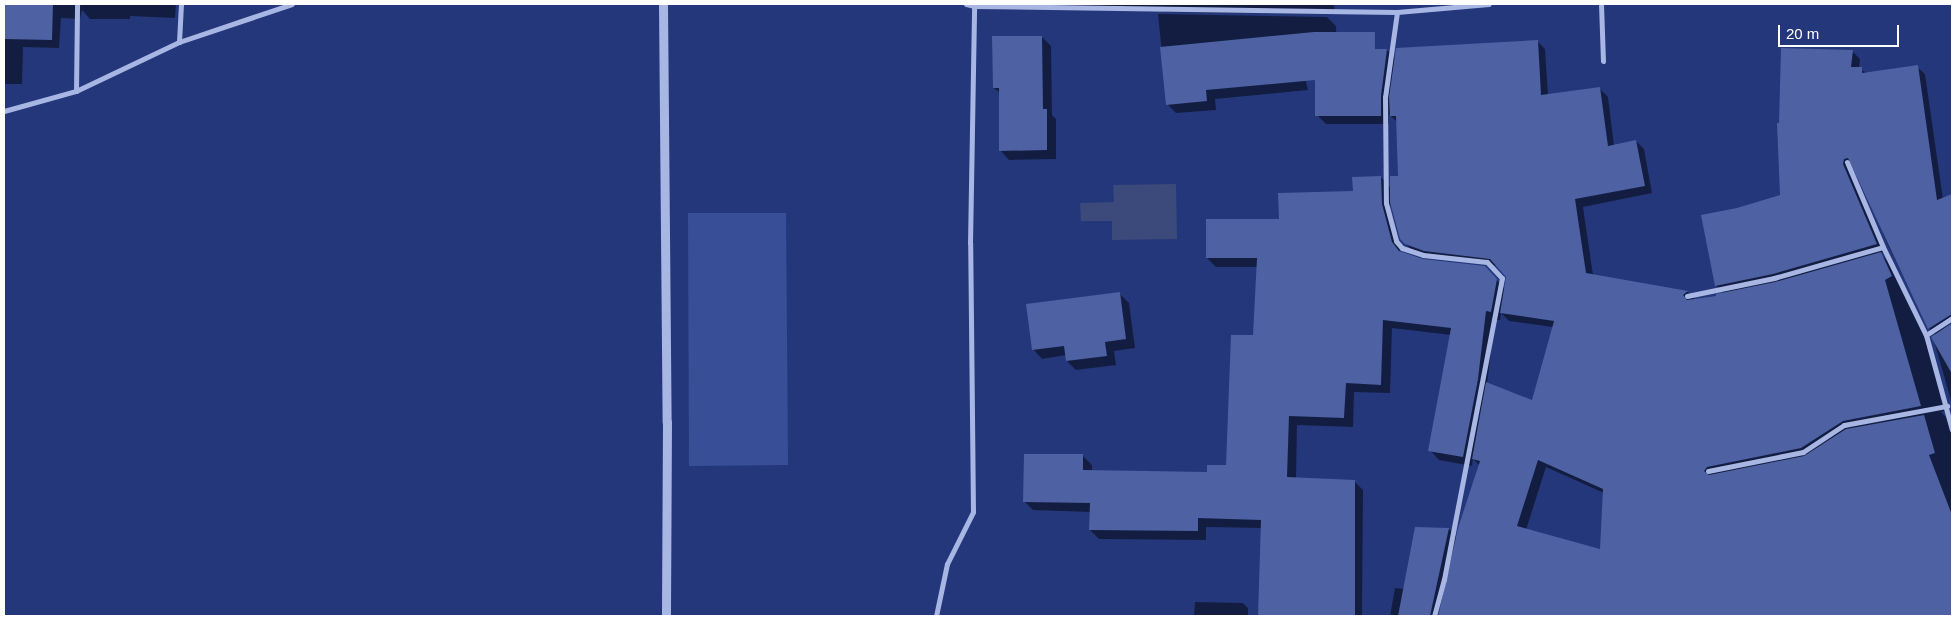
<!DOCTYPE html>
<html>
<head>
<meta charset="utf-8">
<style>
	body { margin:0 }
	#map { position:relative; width:1956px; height:620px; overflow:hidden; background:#25377b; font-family:Helvetica,sans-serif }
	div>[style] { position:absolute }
	.green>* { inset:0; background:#384f98 }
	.water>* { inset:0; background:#3b497b }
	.shadow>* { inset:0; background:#0007 }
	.building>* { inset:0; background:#4d61a3 }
	.minor>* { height:5px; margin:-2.5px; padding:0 2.5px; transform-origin:2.5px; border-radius:2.5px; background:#a8b6e4 }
	.tertiary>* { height:9px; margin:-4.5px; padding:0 4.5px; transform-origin:4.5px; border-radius:4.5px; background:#a8b6e4 }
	span { translate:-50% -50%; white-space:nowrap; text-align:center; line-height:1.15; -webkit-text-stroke:4.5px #25377b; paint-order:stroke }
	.frame { position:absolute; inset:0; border:5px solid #fff; pointer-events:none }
	.scale { position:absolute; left:1778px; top:25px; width:121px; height:22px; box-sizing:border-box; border:2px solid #fff; border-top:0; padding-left:6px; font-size:15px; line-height:18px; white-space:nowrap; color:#fff; -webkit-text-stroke:4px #25377b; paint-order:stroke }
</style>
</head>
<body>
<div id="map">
	<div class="green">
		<i style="clip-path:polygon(688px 213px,786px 213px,788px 465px,689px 466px)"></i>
	</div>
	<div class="water">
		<i style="clip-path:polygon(1176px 184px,1177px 239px,1112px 240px,1112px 221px,1081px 221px,1080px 203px,1114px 202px,1113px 185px)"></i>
	</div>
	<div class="shadow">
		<i style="clip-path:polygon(4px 4px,176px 4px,175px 18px,130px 16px,130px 19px,90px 19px,82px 10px,80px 19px,61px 18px,59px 48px,23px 47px,22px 84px,4px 84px)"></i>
		<i style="clip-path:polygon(1008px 4px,1334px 4px,1335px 14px,1165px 12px,1162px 9px)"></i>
		<i style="clip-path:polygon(evenodd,1158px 14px,1327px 17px,1336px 26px,1337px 53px,1387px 50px,1396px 59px,1537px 41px,1545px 49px,1548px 95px,1600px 89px,1608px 97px,1614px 146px,1636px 141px,1644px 149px,1652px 193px,1583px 207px,1593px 275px,1688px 292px,1696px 300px,1718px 297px,1724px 294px,1716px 285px,1737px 209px,1781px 196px,1852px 51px,1860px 59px,1859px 69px,1867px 73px,1917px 67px,1925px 74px,1943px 199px,1952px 195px,1952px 404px,1933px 337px,1936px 335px,1929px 328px,1888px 245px,1854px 166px,1851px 166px,1884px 252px,1880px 253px,1888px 262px,1929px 346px,1947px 410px,1941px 412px,1950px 421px,1952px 429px,1952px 616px,1390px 616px,1395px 588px,1404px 589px,1416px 528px,1449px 529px,1458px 538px,1480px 466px,1473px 459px,1472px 466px,1439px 460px,1430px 450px,1451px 335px,1392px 328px,1390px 393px,1354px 392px,1353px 427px,1297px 425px,1296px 479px,1354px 481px,1363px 490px,1362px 616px,1259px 616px,1262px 528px,1206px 527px,1206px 540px,1099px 539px,1090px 530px,1091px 512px,1033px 510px,1024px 501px,1083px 456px,1092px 465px,1092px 471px,1209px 473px,1227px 467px,1254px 337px,1258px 267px,1216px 267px,1207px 258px,1280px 221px,1355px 192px,1381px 177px,1391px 188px,1399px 177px,1397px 122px,1389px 114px,1389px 124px,1326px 124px,1317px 115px,1317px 64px,1303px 70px,1308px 90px,1215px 99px,1216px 110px,1176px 113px,1167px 104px,1158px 14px,1390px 200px,1405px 243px,1414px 252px,1433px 258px,1498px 266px,1508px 277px,1505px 289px,1484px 267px,1422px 261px,1400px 252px,1390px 214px,1390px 200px,1158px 14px,1501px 313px,1509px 321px,1553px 327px,1533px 402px,1487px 384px,1495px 320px,1500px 320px,1501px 313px,1158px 14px,1546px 467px,1604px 493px,1601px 551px,1526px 530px,1546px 467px)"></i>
		<i style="clip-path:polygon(1042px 37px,1051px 46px,1052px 115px,1056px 119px,1056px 159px,1009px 160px,1000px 150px,1000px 93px,994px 88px)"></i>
		<i style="clip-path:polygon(1120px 294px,1129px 303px,1135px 348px,1114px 351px,1116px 365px,1076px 370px,1067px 361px,1066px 355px,1042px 359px,1033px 349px)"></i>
		<i style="clip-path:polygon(1195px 602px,1243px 603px,1248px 608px,1248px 616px,1194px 616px)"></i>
	</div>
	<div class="building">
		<i style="clip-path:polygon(4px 4px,53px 4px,52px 40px,4px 39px)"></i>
		<i style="clip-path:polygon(1314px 32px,1375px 32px,1375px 49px,1387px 49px,1381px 96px,1381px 116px,1315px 116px,1315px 80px,1206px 90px,1207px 101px,1166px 105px,1160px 47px)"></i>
		<i style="clip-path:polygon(992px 36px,1042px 36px,1043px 109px,1047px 109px,1047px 150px,999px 151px,999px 88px,993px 88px)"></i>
		<i style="clip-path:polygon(evenodd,1538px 40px,1541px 95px,1600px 87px,1608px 146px,1636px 140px,1645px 186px,1575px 199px,1586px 273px,1688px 291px,1683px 295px,1687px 300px,1716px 296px,1716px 294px,1775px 282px,1881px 252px,1892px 276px,1885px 280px,1921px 406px,1843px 421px,1801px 448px,1707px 467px,1704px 471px,1709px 475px,1804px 456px,1846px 429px,1924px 415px,1935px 453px,1929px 455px,1952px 515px,1952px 616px,1438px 616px,1458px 528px,1480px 461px,1472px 459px,1486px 382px,1532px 400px,1554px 321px,1500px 313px,1506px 277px,1490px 259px,1424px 251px,1405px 244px,1400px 239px,1390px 202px,1390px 176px,1398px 176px,1396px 116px,1390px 116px,1389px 97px,1396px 48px,1538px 40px,1538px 460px,1603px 489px,1600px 549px,1517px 526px,1538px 460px)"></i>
		<i style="clip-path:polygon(1781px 48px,1853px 50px,1851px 67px,1862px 67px,1862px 73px,1918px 65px,1937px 200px,1952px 194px,1952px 314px,1928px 329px,1848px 158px,1844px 159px,1843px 164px,1877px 244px,1773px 274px,1715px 286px,1701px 215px,1737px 208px,1780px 195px,1777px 123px,1779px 123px)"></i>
		<i style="clip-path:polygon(1381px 176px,1382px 204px,1392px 242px,1399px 251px,1423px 259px,1485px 266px,1497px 279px,1491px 312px,1486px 311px,1478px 379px,1463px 457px,1428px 451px,1451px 328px,1383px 320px,1381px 385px,1346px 383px,1344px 418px,1289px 416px,1287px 477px,1355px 480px,1355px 616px,1258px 616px,1261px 520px,1198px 518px,1198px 531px,1089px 530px,1090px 503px,1023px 502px,1024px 454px,1083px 454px,1083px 470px,1207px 472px,1207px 465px,1226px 465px,1231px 335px,1253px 335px,1257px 258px,1206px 258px,1206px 219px,1279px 219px,1278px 193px,1353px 191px,1352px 177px)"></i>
		<i style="clip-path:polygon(1120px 292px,1126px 339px,1105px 342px,1107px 356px,1066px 361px,1064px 346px,1032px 350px,1026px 304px)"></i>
		<i style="clip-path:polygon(1952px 323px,1952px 374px,1931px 337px)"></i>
		<i style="clip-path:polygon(1415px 527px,1449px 528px,1430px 616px,1398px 616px)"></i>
	</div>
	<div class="minor">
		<i style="left:966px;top:4px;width:8px;rotate:14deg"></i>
		<i style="left:974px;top:6px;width:423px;rotate:0.8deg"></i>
		<i style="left:1397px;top:12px;width:92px;rotate:-5deg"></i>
		<i style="left:1601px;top:4px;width:57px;rotate:88deg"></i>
		<i style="left:1397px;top:12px;width:86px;rotate:98deg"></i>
		<i style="left:1385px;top:97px;width:106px;rotate:89.5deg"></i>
		<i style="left:1386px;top:203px;width:39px;rotate:75deg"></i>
		<i style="left:1396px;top:241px;width:9px;rotate:49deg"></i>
		<i style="left:1402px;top:248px;width:22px;rotate:18deg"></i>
		<i style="left:1423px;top:255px;width:64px;rotate:6.2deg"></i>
		<i style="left:1487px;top:262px;width:22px;rotate:47deg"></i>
		<i style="left:1502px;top:278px;width:307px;rotate:100.9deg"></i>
		<i style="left:1444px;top:579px;width:38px;rotate:105deg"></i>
		<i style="left:179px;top:42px;width:38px;rotate:-87deg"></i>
		<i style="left:76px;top:91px;width:87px;rotate:-89.3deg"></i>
		<i style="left:4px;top:111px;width:75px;rotate:-15.5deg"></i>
		<i style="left:76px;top:91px;width:114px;rotate:-25.4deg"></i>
		<i style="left:179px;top:42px;width:119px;rotate:-18.6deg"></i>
		<i style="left:1847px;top:162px;width:92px;rotate:67deg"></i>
		<i style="left:1883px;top:247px;width:98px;rotate:64deg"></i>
		<i style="left:1926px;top:335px;width:98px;rotate:74.7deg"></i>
		<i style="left:1687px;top:296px;width:89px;rotate:-11.7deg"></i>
		<i style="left:1774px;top:278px;width:113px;rotate:-15.9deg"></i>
		<i style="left:1926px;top:335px;width:31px;rotate:-33deg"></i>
		<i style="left:1708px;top:471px;width:97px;rotate:-11.3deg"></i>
		<i style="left:1803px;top:452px;width:49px;rotate:-33.4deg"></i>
		<i style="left:1844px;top:425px;width:105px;rotate:-10.5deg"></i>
		<i style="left:936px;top:616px;width:53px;rotate:-78.1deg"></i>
		<i style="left:947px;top:564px;width:58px;rotate:-63.4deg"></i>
		<i style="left:973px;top:512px;width:269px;rotate:-90.6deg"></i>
		<i style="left:970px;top:243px;width:239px;rotate:-89deg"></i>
	</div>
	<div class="tertiary">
		<i style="left:663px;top:4px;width:418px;rotate:89.5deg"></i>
		<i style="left:667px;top:422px;width:194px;rotate:90.3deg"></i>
	</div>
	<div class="frame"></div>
	<div class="scale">20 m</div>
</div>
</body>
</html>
